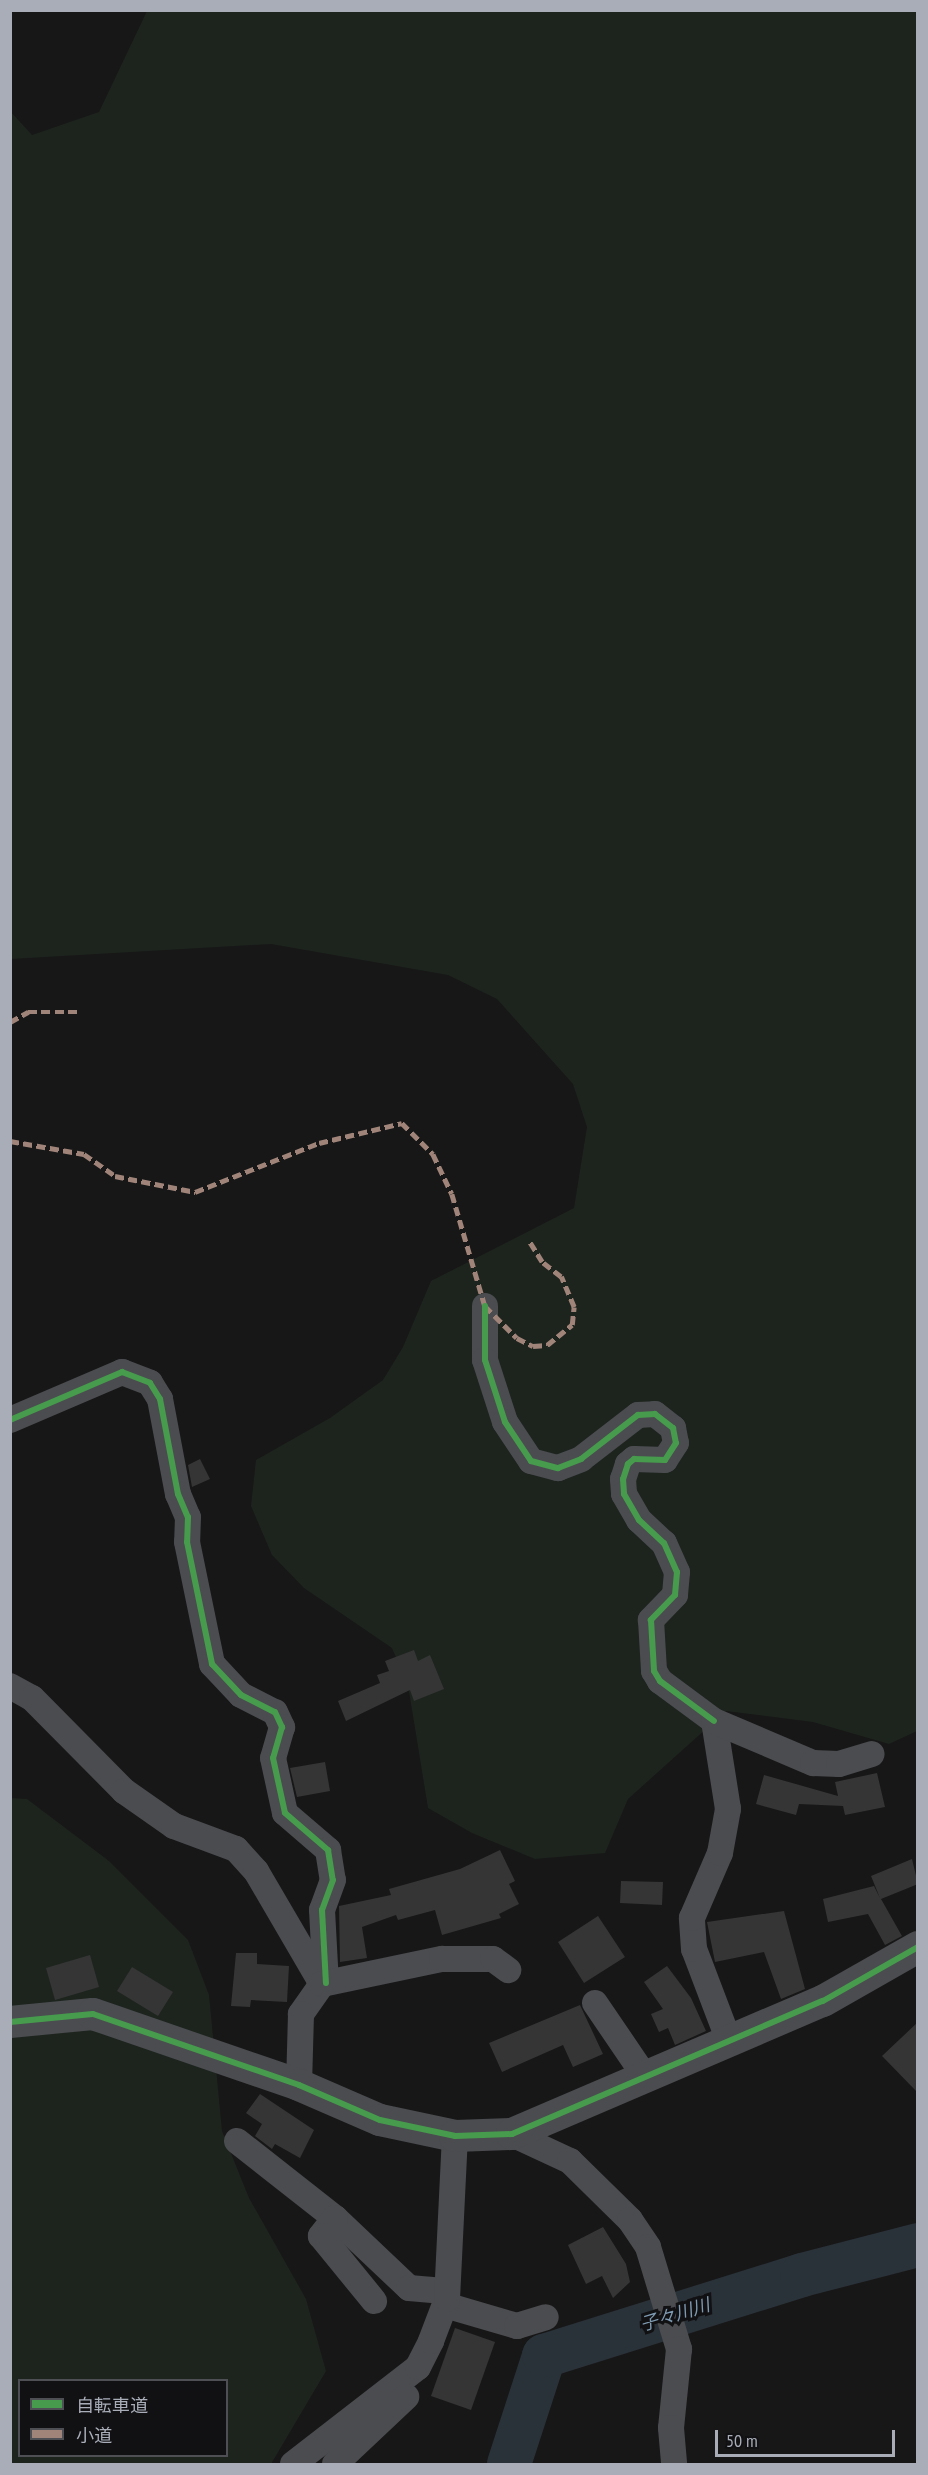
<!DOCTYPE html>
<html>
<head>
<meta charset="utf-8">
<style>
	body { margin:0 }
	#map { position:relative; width:928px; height:2475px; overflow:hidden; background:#171717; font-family:"PT Sans Narrow","Noto Sans JP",sans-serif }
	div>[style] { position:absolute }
	.green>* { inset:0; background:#1d241e }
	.river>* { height:44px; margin:-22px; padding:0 22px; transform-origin:22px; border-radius:22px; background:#2a3239 }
	.building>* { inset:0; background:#353536 }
	.minor>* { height:26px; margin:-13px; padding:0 13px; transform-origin:13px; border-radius:13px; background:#4b4c50 }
	.tertiary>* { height:32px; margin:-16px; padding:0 16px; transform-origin:16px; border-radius:16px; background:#4b4c50 }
	.quiet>* { height:4.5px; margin-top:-2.25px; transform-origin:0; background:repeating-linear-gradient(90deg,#a18479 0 9px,transparent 0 13.5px) }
	.cycleway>* { height:6px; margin:-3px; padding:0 3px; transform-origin:3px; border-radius:3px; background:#469c4c }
	span { translate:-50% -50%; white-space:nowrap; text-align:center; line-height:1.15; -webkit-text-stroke:6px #111113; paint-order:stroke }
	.water-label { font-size:18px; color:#7f9bb3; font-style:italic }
	.frame { position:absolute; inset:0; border:12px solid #a8adb8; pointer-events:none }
	.legend { position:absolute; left:18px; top:2379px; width:210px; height:78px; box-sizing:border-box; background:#111113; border:2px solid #4d4f55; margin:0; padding:8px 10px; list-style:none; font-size:18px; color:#a8adb8 }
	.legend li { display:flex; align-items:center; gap:12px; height:30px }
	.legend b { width:30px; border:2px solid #4d4f55 }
	.scale { position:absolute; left:715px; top:2430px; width:180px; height:27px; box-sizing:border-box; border:3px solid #a8adb8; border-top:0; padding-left:8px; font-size:18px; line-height:21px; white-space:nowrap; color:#a8adb8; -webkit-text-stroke:4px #111113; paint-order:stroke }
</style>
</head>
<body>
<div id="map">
	<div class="green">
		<i style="clip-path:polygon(147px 11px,917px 11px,917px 1731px,889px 1744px,813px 1722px,726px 1711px,628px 1799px,605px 1853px,535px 1859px,472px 1833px,428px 1808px,408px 1685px,392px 1648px,304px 1588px,272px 1555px,251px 1506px,256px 1460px,330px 1418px,383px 1380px,403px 1347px,431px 1281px,574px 1208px,587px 1127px,573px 1084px,497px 999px,448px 975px,271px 944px,11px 959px,10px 111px,32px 135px,99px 112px)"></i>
		<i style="clip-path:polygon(evenodd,10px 1798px,27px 1799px,109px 1861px,188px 1940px,209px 1995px,222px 2131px,249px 2198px,306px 2299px,326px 2371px,271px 2464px,11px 2464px,10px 1798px,20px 2380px,226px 2380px,226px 2456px,20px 2456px,20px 2380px)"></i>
	</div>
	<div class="river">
		<i style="left:509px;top:2464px;width:114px;rotate:-72deg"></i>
		<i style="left:544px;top:2356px;width:270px;rotate:-17.4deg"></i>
		<i style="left:802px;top:2275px;width:120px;rotate:-14.5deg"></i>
	</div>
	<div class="building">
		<i style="clip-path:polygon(200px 1459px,210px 1479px,192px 1487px,188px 1465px)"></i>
		<i style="clip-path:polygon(414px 1650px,418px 1661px,430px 1655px,444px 1689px,414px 1701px,410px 1690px,346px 1721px,338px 1701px,380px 1683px,377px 1675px,389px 1671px,385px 1661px)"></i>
		<i style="clip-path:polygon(325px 1762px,330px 1791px,297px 1797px,290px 1768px)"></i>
		<i style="clip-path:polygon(877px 1773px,885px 1807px,845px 1815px,843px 1806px,799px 1804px,796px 1815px,756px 1804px,764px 1775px,838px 1796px,835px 1782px)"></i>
		<i style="clip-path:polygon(500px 1850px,515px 1881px,509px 1884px,519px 1904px,499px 1914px,501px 1918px,442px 1935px,435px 1910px,398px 1920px,396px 1915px,362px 1927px,367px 1958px,340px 1962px,339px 1906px,391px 1895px,389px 1889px,460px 1869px)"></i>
		<i style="clip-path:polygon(912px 1859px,918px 1884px,881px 1899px,902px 1936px,885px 1945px,868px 1914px,828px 1922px,823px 1899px,874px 1886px,880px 1898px,871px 1876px)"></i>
		<i style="clip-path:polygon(621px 1881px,663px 1882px,662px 1905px,620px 1903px)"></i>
		<i style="clip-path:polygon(784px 1911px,805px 1989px,781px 1999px,764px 1952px,715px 1962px,707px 1922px)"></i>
		<i style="clip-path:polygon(598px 1916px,625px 1957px,584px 1983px,558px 1942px)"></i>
		<i style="clip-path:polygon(236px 1953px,257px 1953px,257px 1964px,289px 1966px,287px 2002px,251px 2000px,250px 2007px,231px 2006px)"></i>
		<i style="clip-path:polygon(90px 1955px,99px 1987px,55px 2000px,46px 1968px)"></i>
		<i style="clip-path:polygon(667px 1966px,691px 1998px,706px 2031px,675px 2045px,668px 2028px,659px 2032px,651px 2014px,663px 2009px,644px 1982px)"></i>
		<i style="clip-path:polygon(132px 1967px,173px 1992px,158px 2016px,117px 1991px)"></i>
		<i style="clip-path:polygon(580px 2005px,603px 2054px,573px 2067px,563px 2045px,502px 2072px,489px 2043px)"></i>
		<i style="clip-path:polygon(918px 2022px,918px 2093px,882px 2056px)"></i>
		<i style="clip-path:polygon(260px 2094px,314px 2130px,300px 2158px,275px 2144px,272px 2149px,255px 2136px,262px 2124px,246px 2113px)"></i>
		<i style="clip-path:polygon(603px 2227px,626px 2264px,630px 2282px,613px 2298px,602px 2276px,586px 2284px,568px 2245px)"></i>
		<i style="clip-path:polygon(455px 2328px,495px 2342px,471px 2410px,431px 2396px)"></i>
	</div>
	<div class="minor">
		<i style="left:485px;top:1306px;width:54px;rotate:90deg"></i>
		<i style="left:485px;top:1360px;width:65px;rotate:72.1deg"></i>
		<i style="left:505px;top:1422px;width:47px;rotate:56.3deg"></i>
		<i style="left:531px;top:1461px;width:28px;rotate:15deg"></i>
		<i style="left:558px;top:1468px;width:25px;rotate:-21deg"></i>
		<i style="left:581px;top:1459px;width:72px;rotate:-37.7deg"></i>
		<i style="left:638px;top:1415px;width:17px;rotate:-3deg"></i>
		<i style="left:655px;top:1414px;width:23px;rotate:38deg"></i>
		<i style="left:673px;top:1428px;width:15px;rotate:79deg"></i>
		<i style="left:676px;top:1443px;width:20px;rotate:123deg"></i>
		<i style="left:665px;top:1460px;width:31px;rotate:-178deg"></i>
		<i style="left:634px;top:1459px;width:8px;rotate:140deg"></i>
		<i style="left:628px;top:1464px;width:16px;rotate:108deg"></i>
		<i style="left:623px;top:1479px;width:15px;rotate:86deg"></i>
		<i style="left:624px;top:1494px;width:30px;rotate:60deg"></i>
		<i style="left:639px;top:1520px;width:34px;rotate:43deg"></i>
		<i style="left:664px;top:1543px;width:32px;rotate:66deg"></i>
		<i style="left:677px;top:1572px;width:23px;rotate:95deg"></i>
		<i style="left:675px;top:1595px;width:35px;rotate:134deg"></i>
		<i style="left:651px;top:1620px;width:51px;rotate:86.6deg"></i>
		<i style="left:654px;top:1671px;width:12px;rotate:59deg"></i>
		<i style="left:660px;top:1681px;width:67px;rotate:36.5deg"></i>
		<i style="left:10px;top:1420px;width:122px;rotate:-23.2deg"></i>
		<i style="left:122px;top:1372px;width:30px;rotate:21deg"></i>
		<i style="left:150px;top:1383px;width:19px;rotate:58deg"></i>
		<i style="left:160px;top:1399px;width:97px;rotate:79.3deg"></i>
		<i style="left:178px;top:1494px;width:25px;rotate:67deg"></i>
		<i style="left:188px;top:1517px;width:25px;rotate:92deg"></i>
		<i style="left:187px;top:1542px;width:125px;rotate:78.4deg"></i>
		<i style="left:212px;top:1664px;width:42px;rotate:46.9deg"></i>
		<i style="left:241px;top:1695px;width:38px;rotate:27deg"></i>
		<i style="left:275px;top:1712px;width:17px;rotate:65deg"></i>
		<i style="left:282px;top:1727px;width:32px;rotate:106deg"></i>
		<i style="left:273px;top:1758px;width:56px;rotate:77.7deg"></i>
		<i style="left:285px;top:1813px;width:57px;rotate:40.7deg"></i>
		<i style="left:328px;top:1850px;width:30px;rotate:81deg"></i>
		<i style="left:333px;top:1880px;width:32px;rotate:110deg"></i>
		<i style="left:322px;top:1910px;width:73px;rotate:86.9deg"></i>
		<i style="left:10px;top:1686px;width:25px;rotate:29deg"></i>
		<i style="left:32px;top:1698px;width:131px;rotate:45.3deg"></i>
		<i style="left:124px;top:1791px;width:61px;rotate:35deg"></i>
		<i style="left:174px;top:1826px;width:66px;rotate:20.4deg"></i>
		<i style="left:236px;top:1849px;width:30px;rotate:48deg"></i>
		<i style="left:256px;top:1871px;width:131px;rotate:59.7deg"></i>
		<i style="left:322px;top:1984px;width:37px;rotate:125deg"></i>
		<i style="left:301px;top:2014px;width:71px;rotate:91.6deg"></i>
		<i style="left:322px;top:1984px;width:123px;rotate:-11.8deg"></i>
		<i style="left:442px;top:1959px;width:51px"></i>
		<i style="left:493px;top:1959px;width:19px;rotate:36deg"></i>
		<i style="left:595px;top:2003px;width:91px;rotate:55.8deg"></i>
		<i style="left:729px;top:2041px;width:98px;rotate:-110.8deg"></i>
		<i style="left:694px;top:1949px;width:31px;rotate:-94deg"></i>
		<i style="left:692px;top:1918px;width:71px;rotate:-66.7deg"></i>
		<i style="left:720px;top:1853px;width:45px;rotate:-79.7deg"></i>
		<i style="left:728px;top:1809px;width:89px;rotate:-99deg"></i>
		<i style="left:714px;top:1721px;width:108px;rotate:23deg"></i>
		<i style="left:813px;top:1763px;width:26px;rotate:2deg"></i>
		<i style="left:839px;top:1764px;width:34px;rotate:-17deg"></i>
		<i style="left:512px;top:2134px;width:64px;rotate:25deg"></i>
		<i style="left:570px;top:2161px;width:84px;rotate:44.5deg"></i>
		<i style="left:630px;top:2220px;width:32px;rotate:56deg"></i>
		<i style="left:648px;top:2247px;width:107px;rotate:73.1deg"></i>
		<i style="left:679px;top:2349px;width:79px;rotate:95.8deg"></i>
		<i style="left:671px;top:2428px;width:36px;rotate:85deg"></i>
		<i style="left:237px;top:2141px;width:125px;rotate:38.2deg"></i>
		<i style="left:335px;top:2218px;width:102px;rotate:43.4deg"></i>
		<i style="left:409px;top:2288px;width:38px;rotate:5deg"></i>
		<i style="left:335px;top:2218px;width:23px;rotate:128deg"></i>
		<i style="left:321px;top:2236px;width:84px;rotate:50.8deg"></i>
		<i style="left:445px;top:2305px;width:75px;rotate:16.3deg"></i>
		<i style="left:517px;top:2326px;width:30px;rotate:-17deg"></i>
		<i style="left:293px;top:2464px;width:158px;rotate:-37.8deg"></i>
		<i style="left:418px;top:2367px;width:29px;rotate:-63deg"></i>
		<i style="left:431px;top:2341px;width:45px;rotate:-69.1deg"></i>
		<i style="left:447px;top:2299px;width:163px;rotate:-87.2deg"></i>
		<i style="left:335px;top:2464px;width:98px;rotate:-43.3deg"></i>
	</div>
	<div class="tertiary">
		<i style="left:10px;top:2022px;width:83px;rotate:-5.5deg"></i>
		<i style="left:93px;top:2014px;width:218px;rotate:19deg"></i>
		<i style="left:299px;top:2085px;width:88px;rotate:23.4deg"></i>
		<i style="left:380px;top:2120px;width:77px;rotate:12deg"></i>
		<i style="left:455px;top:2136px;width:57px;rotate:-2deg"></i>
		<i style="left:512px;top:2134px;width:338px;rotate:-23.2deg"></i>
		<i style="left:823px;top:2001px;width:109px;rotate:-29.6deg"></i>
	</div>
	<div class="quiet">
		<i style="left:10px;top:1022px;width:21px;rotate:-29deg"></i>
		<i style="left:28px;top:1012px;width:49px"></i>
		<i style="left:10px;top:1141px;width:75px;rotate:10deg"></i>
		<i style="left:84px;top:1154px;width:38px;rotate:35deg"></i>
		<i style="left:115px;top:1176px;width:82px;rotate:11.3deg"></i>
		<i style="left:195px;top:1192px;width:133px;rotate:-21.6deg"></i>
		<i style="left:319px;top:1143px;width:85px;rotate:-13.5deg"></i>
		<i style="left:402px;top:1123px;width:44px;rotate:45deg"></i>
		<i style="left:433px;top:1154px;width:44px;rotate:64.6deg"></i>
		<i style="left:452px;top:1194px;width:117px;rotate:73.6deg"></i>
		<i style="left:485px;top:1306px;width:45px;rotate:45deg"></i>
		<i style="left:517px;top:1338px;width:18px;rotate:27deg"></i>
		<i style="left:533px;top:1346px;width:14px;rotate:-4deg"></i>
		<i style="left:547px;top:1345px;width:32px;rotate:-39deg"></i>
		<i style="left:572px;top:1325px;width:18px;rotate:-84deg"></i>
		<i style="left:574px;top:1307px;width:33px;rotate:-113deg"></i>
		<i style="left:561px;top:1277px;width:24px;rotate:-142deg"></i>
		<i style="left:542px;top:1262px;width:25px;rotate:-122deg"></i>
	</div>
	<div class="cycleway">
		<i style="left:485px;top:1306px;width:54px;rotate:90deg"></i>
		<i style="left:485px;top:1360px;width:65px;rotate:72.1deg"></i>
		<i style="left:505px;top:1422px;width:47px;rotate:56.3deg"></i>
		<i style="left:531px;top:1461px;width:28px;rotate:15deg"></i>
		<i style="left:558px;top:1468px;width:25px;rotate:-21deg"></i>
		<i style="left:581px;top:1459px;width:72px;rotate:-37.7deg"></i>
		<i style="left:638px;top:1415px;width:17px;rotate:-3deg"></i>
		<i style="left:655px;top:1414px;width:23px;rotate:38deg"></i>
		<i style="left:673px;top:1428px;width:15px;rotate:79deg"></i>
		<i style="left:676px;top:1443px;width:20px;rotate:123deg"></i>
		<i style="left:665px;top:1460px;width:31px;rotate:-178deg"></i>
		<i style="left:634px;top:1459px;width:8px;rotate:140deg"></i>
		<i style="left:628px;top:1464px;width:16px;rotate:108deg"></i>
		<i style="left:623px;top:1479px;width:15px;rotate:86deg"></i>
		<i style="left:624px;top:1494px;width:30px;rotate:60deg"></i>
		<i style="left:639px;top:1520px;width:34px;rotate:43deg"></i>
		<i style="left:664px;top:1543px;width:32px;rotate:66deg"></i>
		<i style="left:677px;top:1572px;width:23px;rotate:95deg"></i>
		<i style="left:675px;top:1595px;width:35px;rotate:134deg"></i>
		<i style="left:651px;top:1620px;width:51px;rotate:86.6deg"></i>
		<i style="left:654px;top:1671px;width:12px;rotate:59deg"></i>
		<i style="left:660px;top:1681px;width:67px;rotate:36.5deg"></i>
		<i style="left:10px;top:1420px;width:122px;rotate:-23.2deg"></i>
		<i style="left:122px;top:1372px;width:30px;rotate:21deg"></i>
		<i style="left:150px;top:1383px;width:19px;rotate:58deg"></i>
		<i style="left:160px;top:1399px;width:97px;rotate:79.3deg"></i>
		<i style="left:178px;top:1494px;width:25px;rotate:67deg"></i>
		<i style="left:188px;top:1517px;width:25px;rotate:92deg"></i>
		<i style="left:187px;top:1542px;width:125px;rotate:78.4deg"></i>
		<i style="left:212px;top:1664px;width:42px;rotate:46.9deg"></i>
		<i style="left:241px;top:1695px;width:38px;rotate:27deg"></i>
		<i style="left:275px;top:1712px;width:17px;rotate:65deg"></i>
		<i style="left:282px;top:1727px;width:32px;rotate:106deg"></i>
		<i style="left:273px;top:1758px;width:56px;rotate:77.7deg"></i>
		<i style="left:285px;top:1813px;width:57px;rotate:40.7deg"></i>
		<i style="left:328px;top:1850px;width:30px;rotate:81deg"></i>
		<i style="left:333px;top:1880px;width:32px;rotate:110deg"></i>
		<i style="left:322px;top:1910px;width:73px;rotate:86.9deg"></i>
		<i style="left:10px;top:2022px;width:83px;rotate:-5.5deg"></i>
		<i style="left:93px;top:2014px;width:218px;rotate:19deg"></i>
		<i style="left:299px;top:2085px;width:88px;rotate:23.4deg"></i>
		<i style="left:380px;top:2120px;width:77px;rotate:12deg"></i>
		<i style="left:455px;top:2136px;width:57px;rotate:-2deg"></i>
		<i style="left:512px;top:2134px;width:338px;rotate:-23.2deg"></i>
		<i style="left:823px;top:2001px;width:109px;rotate:-29.6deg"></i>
	</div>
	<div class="water-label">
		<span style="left:675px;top:2315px;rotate:-17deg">子々川川</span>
	</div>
	<div class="frame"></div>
	<ul class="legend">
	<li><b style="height:8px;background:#469c4c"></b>自転車道</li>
	<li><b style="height:8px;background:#a18479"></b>小道</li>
	</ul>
	<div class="scale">50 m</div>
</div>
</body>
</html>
